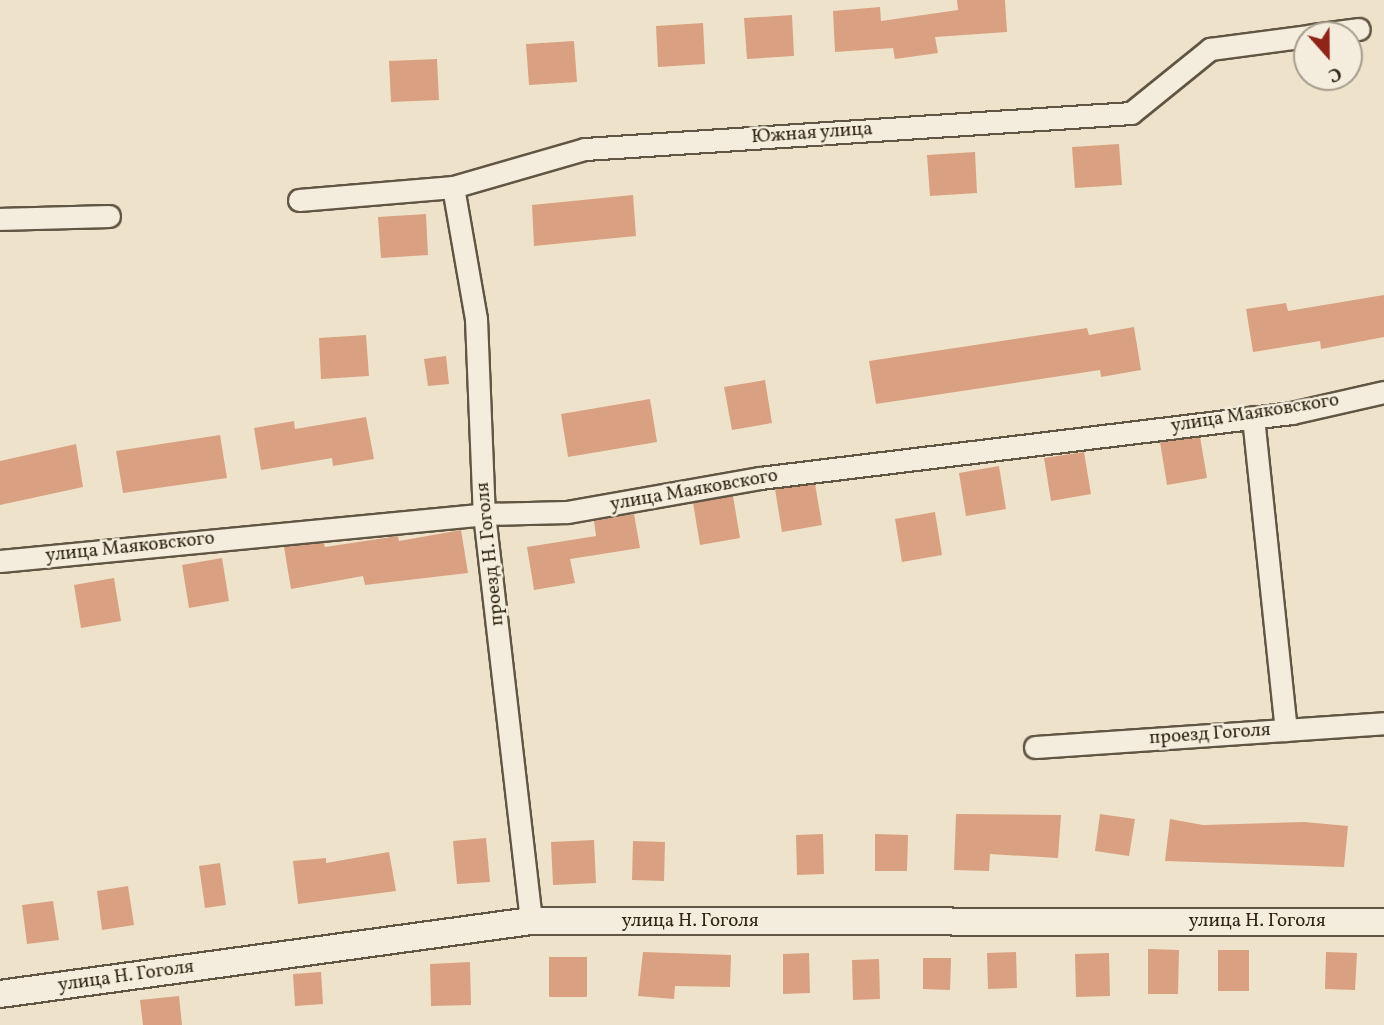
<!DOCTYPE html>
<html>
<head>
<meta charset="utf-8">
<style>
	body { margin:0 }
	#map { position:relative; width:1384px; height:1025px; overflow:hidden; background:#eee3ca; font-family:Vollkorn,serif }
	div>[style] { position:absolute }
	.building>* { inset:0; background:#d9a182 }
	.roads { filter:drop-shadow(2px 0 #615543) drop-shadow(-2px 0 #615543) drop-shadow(0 2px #615543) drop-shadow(0 -2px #615543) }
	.minor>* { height:21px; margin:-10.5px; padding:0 10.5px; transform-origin:10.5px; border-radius:10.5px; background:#f4eddd }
	.tertiary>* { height:26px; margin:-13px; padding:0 13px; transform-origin:13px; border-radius:13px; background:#f4eddd }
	span { translate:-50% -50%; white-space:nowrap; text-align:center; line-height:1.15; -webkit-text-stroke:5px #f4eddd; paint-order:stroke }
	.street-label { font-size:19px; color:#322616 }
	.north { position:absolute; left:1293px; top:21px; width:70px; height:70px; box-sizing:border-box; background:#f4eddd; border:2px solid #a69d8d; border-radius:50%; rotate:159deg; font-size:19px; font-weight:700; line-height:28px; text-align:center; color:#322616 }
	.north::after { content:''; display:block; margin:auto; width:24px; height:32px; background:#8f2418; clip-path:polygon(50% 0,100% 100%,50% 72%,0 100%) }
</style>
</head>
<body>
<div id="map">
	<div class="building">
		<i style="clip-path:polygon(957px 0,1005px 0,1007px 32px,935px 37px,938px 53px,895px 59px,893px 48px,835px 52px,833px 11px,880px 7px,881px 21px,958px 10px)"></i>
		<i style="clip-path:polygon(792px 15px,794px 56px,747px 59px,744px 18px)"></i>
		<i style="clip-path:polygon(703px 23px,705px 64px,658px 67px,656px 26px)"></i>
		<i style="clip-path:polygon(574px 41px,577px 82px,529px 85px,526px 44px)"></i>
		<i style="clip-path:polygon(437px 59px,439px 100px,391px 102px,389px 61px)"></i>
		<i style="clip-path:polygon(1119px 144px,1122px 185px,1075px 188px,1072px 147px)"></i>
		<i style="clip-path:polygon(975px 152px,977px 193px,930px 196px,927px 155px)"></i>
		<i style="clip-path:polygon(633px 195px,636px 236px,534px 246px,532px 205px)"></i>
		<i style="clip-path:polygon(426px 214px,428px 255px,381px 258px,378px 217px)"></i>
		<i style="clip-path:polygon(1384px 295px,1384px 337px,1321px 349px,1320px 341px,1253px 352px,1246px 309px,1286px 303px,1288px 311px)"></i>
		<i style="clip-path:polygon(1134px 327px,1141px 370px,1101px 377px,1100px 370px,876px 404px,869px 361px,1087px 328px,1089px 335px)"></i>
		<i style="clip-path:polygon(366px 335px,369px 376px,321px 379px,319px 338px)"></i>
		<i style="clip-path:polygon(446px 356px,449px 384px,428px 386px,424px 359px)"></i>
		<i style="clip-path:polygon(765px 380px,772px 423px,732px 430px,724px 387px)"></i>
		<i style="clip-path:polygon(650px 399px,657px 442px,568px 457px,561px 414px)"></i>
		<i style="clip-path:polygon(366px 417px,374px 459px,333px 466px,332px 458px,261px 470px,254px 428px,294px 421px,295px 429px)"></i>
		<i style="clip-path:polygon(220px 435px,227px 478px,123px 493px,116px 451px)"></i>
		<i style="clip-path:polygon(1200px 437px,1207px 478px,1167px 485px,1160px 442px)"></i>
		<i style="clip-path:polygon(76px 444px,83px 487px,0 505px,0 461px)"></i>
		<i style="clip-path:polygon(1084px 452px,1091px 494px,1051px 501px,1044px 458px)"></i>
		<i style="clip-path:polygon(999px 466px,1006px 509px,966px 516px,959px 473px)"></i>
		<i style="clip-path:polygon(815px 484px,822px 525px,782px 532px,775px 489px)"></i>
		<i style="clip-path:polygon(733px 496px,740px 538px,700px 545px,693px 503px)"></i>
		<i style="clip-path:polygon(935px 512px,942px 555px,902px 562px,895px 519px)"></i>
		<i style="clip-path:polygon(634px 514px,640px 548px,570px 559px,575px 583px,534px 590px,527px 547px,596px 536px,594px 521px)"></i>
		<i style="clip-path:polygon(461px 530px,468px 573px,365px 585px,363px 576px,291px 589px,284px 547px,324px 543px,325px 547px,398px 536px,399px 541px)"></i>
		<i style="clip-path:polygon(222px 558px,229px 601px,189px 608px,182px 565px)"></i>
		<i style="clip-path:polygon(114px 578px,121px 621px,81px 628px,74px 585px)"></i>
		<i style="clip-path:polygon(956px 814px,1061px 815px,1058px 858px,990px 854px,989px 871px,954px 870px)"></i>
		<i style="clip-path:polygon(1100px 814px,1135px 819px,1129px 856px,1095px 851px)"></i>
		<i style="clip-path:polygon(1170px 819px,1203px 825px,1304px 822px,1348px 826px,1344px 867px,1165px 861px)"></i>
		<i style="clip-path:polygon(823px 834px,824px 874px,797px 875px,796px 835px)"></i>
		<i style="clip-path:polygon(875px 834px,908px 835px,907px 871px,875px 871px)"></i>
		<i style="clip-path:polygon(486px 838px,490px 882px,457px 884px,453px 841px)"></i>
		<i style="clip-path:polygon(594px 840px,596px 883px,553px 885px,551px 842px)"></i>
		<i style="clip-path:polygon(633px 841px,665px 842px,664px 881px,632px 880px)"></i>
		<i style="clip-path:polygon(389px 852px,396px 891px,298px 904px,293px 861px,326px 858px,326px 863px)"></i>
		<i style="clip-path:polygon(220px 863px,226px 905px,205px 908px,199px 866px)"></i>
		<i style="clip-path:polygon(128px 886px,134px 925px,102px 930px,97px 891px)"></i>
		<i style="clip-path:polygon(53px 901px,59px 940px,27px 944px,22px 905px)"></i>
		<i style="clip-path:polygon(1148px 949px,1179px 950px,1178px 994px,1148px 994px)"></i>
		<i style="clip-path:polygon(1218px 950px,1249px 950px,1249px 991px,1218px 991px)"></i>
		<i style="clip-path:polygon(643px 952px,731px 955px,730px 987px,675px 986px,674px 999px,638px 996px)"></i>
		<i style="clip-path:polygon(1016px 952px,1017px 988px,988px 989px,987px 953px)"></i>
		<i style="clip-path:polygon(1326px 952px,1357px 953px,1355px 990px,1325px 989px)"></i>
		<i style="clip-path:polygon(809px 953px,810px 993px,783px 994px,783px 954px)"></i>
		<i style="clip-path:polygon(1109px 953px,1110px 996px,1076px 997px,1075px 954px)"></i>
		<i style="clip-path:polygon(549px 957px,587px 957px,587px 997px,549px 997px)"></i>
		<i style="clip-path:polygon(923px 958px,951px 958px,950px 990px,923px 989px)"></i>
		<i style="clip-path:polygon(879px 959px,880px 999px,853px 1000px,852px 960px)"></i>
		<i style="clip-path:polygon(470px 962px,471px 1005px,431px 1006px,430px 964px)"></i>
		<i style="clip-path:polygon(321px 972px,323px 1004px,295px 1006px,293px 974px)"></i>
		<i style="clip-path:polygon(179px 996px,182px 1025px,143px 1025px,140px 1000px)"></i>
	</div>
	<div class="roads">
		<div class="minor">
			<i style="left:1312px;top:35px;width:47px;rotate:-7.3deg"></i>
			<i style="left:453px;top:187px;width:134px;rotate:80.1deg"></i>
			<i style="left:476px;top:319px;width:195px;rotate:87.7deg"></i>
			<i style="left:484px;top:514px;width:410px;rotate:83.4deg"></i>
			<i style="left:299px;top:200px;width:155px;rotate:-4.8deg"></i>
			<i style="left:453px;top:187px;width:137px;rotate:-16.1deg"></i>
			<i style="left:585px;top:149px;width:547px;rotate:-3.77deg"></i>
			<i style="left:1131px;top:113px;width:102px;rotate:-39deg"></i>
			<i style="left:1210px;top:49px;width:98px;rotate:-7.6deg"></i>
			<i style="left:0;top:219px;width:109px;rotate:-1.6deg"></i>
			<i style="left:1253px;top:417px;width:315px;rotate:84deg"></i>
			<i style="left:0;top:561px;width:486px;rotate:-5.5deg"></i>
			<i style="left:484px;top:514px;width:83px;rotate:-1.4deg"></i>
			<i style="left:567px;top:512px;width:196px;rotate:-10deg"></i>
			<i style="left:760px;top:478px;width:536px;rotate:-6.97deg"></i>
			<i style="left:1292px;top:413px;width:94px;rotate:-12.9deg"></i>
			<i style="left:1035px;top:747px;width:350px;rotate:-3.9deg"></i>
		</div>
		<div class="tertiary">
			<i style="left:0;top:994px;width:536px;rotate:-7.83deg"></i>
			<i style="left:531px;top:921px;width:853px;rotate:0.07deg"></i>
		</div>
	</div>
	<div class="street-label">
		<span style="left:812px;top:134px;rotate:-4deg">Южная улица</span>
		<span style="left:1255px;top:414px;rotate:-9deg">улица Маяковского</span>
		<span style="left:694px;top:491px;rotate:-10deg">улица Маяковского</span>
		<span style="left:130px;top:548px;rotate:-6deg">улица Маяковского</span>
		<span style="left:491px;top:554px;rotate:-96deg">проезд Н. Гоголя</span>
		<span style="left:1210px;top:735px;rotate:-4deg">проезд Гоголя</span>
		<span style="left:690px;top:922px">улица Н. Гоголя</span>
		<span style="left:1257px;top:922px">улица Н. Гоголя</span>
		<span style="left:126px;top:977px;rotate:-8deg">улица Н. Гоголя</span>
	</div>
	<div class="north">С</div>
</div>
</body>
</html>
